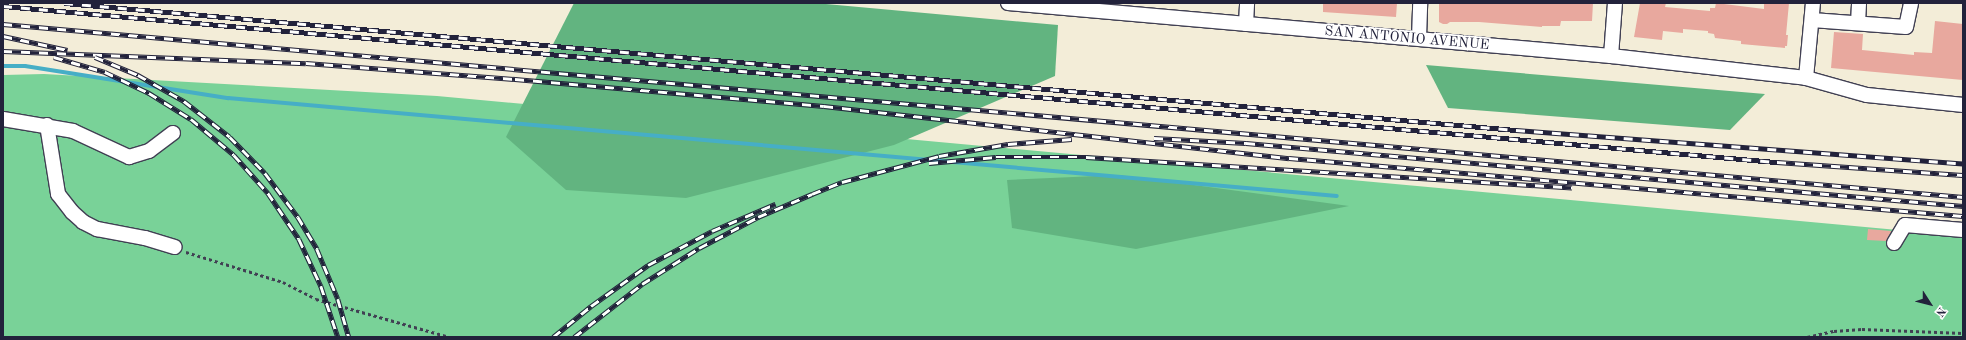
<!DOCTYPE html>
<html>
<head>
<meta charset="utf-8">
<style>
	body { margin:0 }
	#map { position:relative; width:1966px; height:340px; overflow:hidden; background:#f3edd8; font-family:"Old Standard TT",serif }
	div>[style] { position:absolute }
	.green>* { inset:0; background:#79d298 }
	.forest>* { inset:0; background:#62b480 }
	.stream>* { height:4px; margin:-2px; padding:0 2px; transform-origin:2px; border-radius:2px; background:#46aec6 }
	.building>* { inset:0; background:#e8a89e }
	.path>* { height:2.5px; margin-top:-1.25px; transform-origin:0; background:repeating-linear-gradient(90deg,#414053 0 3px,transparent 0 6px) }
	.roads { filter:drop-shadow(1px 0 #414053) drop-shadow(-1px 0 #414053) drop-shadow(0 1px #414053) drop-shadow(0 -1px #414053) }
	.minor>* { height:14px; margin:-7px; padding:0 7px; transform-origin:7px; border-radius:7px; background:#fff }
	.rail>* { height:4.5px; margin-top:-2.25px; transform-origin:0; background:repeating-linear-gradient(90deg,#fff 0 9px,#22223b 0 18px); box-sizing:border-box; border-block:1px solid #22223b }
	span { translate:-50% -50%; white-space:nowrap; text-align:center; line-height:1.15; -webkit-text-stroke:3.5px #fff; paint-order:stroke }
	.street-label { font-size:14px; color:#22223b }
	.frame { position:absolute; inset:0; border:4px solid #22223b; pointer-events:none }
	.north { position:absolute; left:1910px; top:284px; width:40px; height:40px; -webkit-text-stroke:3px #fff; paint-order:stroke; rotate:126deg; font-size:11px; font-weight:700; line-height:16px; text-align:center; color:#22223b }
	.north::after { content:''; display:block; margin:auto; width:14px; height:18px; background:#22223b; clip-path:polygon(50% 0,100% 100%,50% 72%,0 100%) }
</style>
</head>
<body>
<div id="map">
	<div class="green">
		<i style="clip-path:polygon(44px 74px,437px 96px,1963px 236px,1963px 337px,3px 337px,3px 75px)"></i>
	</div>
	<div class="forest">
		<i style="clip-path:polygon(574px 3px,815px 3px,1058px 25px,1055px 76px,894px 145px,686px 198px,566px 190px,506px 137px)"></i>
		<i style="clip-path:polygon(1426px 65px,1765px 94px,1730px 130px,1448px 108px)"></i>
		<i style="clip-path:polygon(1119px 175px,1349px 206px,1136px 249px,1012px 228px,1007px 180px)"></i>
	</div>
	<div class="stream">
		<i style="left:3px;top:66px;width:22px"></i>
		<i style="left:25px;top:66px;width:206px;rotate:9deg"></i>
		<i style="left:228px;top:98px;width:1113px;rotate:5.05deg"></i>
	</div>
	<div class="building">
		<i style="clip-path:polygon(1323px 3px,1397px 3px,1396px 17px,1323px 12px)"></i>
		<i style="clip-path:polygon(1439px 3px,1593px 3px,1592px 21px,1561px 21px,1560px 26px,1542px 26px,1542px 27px,1479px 22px,1450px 22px,1447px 24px,1443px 24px,1439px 22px)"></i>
		<i style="clip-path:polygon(1640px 3px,1666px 3px,1665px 7px,1710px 11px,1710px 8px,1715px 8px,1716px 3px,1764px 9px,1764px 3px,1789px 3px,1786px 35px,1788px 35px,1787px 46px,1785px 46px,1785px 48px,1741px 44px,1741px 41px,1715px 38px,1714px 34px,1708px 33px,1708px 31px,1683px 29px,1683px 33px,1663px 31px,1662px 40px,1634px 37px)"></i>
		<i style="clip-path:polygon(1935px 21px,1963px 24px,1963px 80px,1831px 68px,1834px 32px,1863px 34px,1862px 50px,1914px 55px,1914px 52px,1932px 53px)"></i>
		<i style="clip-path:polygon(1868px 229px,1891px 231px,1891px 232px,1886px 241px,1867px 240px)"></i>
	</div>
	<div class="path">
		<i style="left:186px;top:252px;width:102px;rotate:17.2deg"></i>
		<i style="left:283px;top:282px;width:37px;rotate:27deg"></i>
		<i style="left:316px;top:299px;width:138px;rotate:15.9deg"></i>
		<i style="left:1807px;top:337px;width:28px;rotate:-13deg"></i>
		<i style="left:1834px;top:331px;width:28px;rotate:-4deg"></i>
		<i style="left:1862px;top:329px;width:101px;rotate:2.3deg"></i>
	</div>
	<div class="roads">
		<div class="minor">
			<i style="left:1008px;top:3px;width:605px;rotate:5.02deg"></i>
			<i style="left:1611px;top:56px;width:196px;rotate:6.4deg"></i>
			<i style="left:1806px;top:78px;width:63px;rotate:15.6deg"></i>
			<i style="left:1867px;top:95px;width:97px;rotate:5.9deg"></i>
			<i style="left:1812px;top:20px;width:94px;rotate:4.3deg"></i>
			<i style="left:1906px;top:27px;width:25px;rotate:-78deg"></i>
			<i style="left:1858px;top:23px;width:20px;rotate:-87deg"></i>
			<i style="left:1246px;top:24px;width:21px;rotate:-87deg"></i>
			<i style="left:1419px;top:38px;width:35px;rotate:-88deg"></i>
			<i style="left:1611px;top:56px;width:53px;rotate:-85.7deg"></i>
			<i style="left:1806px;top:78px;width:75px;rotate:-84.7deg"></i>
			<i style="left:3px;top:119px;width:71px;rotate:9.7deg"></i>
			<i style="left:73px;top:131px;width:62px;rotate:24.9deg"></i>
			<i style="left:129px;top:157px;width:21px;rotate:-17deg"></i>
			<i style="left:149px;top:151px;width:30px;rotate:-37deg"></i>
			<i style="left:47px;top:125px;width:70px;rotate:80.9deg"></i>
			<i style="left:58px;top:194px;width:23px;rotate:52deg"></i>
			<i style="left:72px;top:212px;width:15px;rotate:42deg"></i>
			<i style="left:83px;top:222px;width:16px;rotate:27deg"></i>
			<i style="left:97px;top:229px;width:49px;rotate:10.6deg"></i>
			<i style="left:145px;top:238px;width:31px;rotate:17deg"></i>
			<i style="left:1894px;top:243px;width:21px;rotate:-59deg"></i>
			<i style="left:1905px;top:225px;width:58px;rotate:4.9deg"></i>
		</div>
	</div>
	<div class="rail">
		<i style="left:64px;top:3px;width:1458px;rotate:5deg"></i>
		<i style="left:1516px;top:130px;width:448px;rotate:4.3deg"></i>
		<i style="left:3px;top:6px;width:1781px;rotate:5.03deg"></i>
		<i style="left:1777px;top:162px;width:186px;rotate:4deg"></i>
		<i style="left:3px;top:24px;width:1968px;rotate:5.04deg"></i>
		<i style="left:3px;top:36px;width:66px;rotate:12.2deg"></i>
		<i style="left:3px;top:51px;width:303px;rotate:2.3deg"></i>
		<i style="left:306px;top:63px;width:210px;rotate:4.4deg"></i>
		<i style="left:515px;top:79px;width:310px;rotate:5deg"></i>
		<i style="left:824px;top:106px;width:468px;rotate:6.4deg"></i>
		<i style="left:1289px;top:158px;width:676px;rotate:4.92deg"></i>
		<i style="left:54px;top:57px;width:53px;rotate:16.4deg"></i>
		<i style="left:105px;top:72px;width:49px;rotate:25.5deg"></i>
		<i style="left:149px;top:93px;width:49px;rotate:31.8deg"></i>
		<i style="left:191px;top:119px;width:56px;rotate:39.9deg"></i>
		<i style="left:234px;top:155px;width:51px;rotate:48.2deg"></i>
		<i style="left:268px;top:193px;width:55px;rotate:56deg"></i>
		<i style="left:299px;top:239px;width:52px;rotate:64.9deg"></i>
		<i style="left:321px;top:286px;width:54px;rotate:71.6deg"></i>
		<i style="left:95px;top:57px;width:47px;rotate:22.7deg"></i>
		<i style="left:138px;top:75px;width:53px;rotate:29.5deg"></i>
		<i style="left:184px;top:101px;width:58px;rotate:38deg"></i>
		<i style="left:230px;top:137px;width:50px;rotate:45.8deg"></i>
		<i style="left:265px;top:173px;width:55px;rotate:53.1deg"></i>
		<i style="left:298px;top:217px;width:37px;rotate:59deg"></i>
		<i style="left:317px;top:249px;width:54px;rotate:67.2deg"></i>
		<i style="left:338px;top:299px;width:40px;rotate:74deg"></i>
		<i style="left:1154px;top:138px;width:92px;rotate:3.1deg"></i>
		<i style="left:1246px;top:143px;width:720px;rotate:5.02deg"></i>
		<i style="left:929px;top:163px;width:67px;rotate:-5.1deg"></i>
		<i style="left:996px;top:157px;width:90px"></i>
		<i style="left:1086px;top:157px;width:487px;rotate:3.6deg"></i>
		<i style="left:553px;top:337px;width:49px;rotate:-39.2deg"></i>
		<i style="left:591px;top:306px;width:70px;rotate:-35.7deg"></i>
		<i style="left:648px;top:265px;width:72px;rotate:-28deg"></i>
		<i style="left:712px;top:231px;width:69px;rotate:-23.2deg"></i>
		<i style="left:574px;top:337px;width:86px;rotate:-37.9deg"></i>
		<i style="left:642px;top:284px;width:67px;rotate:-32.3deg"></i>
		<i style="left:699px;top:248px;width:67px;rotate:-27.7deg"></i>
		<i style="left:758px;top:217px;width:59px;rotate:-23.1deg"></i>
		<i style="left:812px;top:194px;width:32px;rotate:-22deg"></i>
		<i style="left:842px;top:182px;width:100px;rotate:-15deg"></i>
		<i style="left:939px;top:156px;width:70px;rotate:-9.9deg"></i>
		<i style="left:1008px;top:144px;width:64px;rotate:-4.5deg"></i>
	</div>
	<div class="street-label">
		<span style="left:1407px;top:38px;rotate:5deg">SAN ANTONIO AVENUE</span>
	</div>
	<div class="frame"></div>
	<div class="north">N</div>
</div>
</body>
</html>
